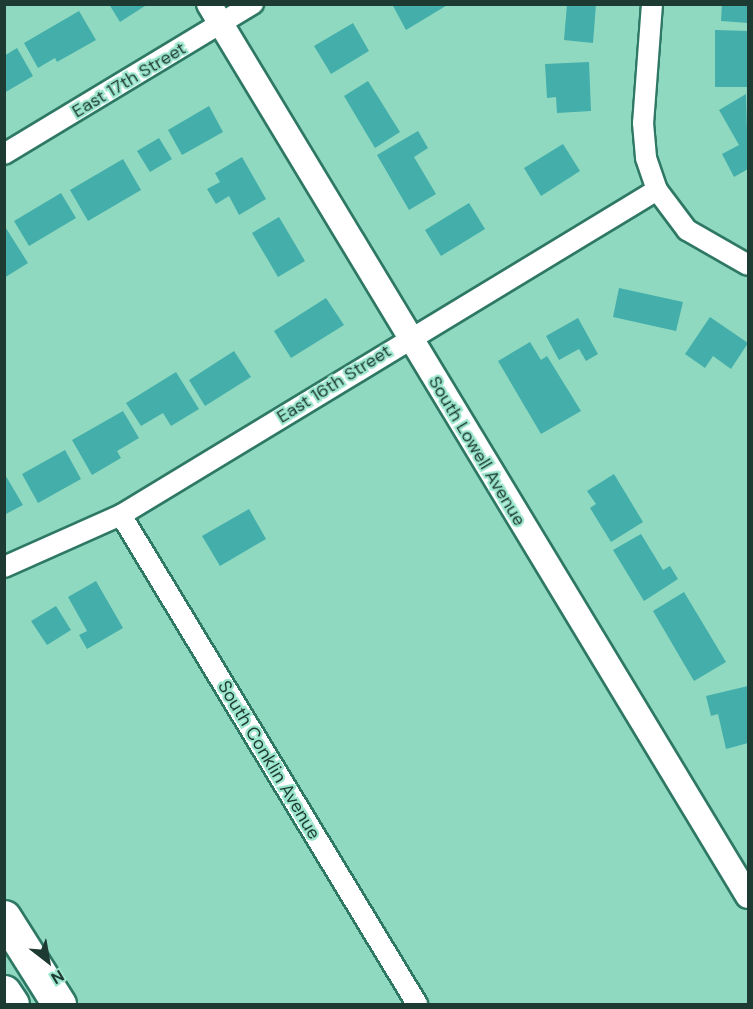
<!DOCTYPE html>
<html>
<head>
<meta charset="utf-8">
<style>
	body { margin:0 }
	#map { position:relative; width:753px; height:1009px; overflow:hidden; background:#8fd9c1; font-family:"DM Sans",sans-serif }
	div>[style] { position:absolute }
	.building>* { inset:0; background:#44aeaa }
	.roads { filter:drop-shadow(2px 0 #2e7864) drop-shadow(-2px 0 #2e7864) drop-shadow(0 2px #2e7864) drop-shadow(0 -2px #2e7864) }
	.minor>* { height:20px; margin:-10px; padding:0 10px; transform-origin:10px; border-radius:10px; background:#fff }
	.tertiary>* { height:24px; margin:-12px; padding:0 12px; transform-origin:12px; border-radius:12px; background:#fff }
	.motorway>* { height:33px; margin:-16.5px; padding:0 16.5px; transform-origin:16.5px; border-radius:16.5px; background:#fff }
	span { translate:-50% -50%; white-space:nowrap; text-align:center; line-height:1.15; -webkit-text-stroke:4.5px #9ce6ce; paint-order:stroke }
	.street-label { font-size:18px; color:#1d3b32 }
	.frame { position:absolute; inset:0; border:6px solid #1d3b32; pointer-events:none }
	.north { position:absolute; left:18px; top:931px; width:60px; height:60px; -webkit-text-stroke:4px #9ce6ce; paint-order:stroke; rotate:149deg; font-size:16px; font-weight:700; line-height:24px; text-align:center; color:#1d3b32 }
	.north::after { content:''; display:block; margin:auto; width:21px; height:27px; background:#1d3b32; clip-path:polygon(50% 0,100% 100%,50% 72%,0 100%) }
</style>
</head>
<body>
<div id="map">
	<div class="building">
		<i style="clip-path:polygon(109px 4px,148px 4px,120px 22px)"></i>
		<i style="clip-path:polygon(392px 4px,449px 4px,406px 30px)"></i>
		<i style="clip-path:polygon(567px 4px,596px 4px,593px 43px,564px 40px)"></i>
		<i style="clip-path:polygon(722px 4px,748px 4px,748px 23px,721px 21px)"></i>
		<i style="clip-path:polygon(79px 11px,96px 40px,57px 62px,55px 58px,38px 68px,24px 43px)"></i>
		<i style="clip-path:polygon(353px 23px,369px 51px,331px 74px,314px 46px)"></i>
		<i style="clip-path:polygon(715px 30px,748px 31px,748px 87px,715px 87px)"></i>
		<i style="clip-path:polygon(17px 48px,33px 76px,4px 93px,4px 56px)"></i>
		<i style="clip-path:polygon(589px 62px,591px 111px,557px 113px,556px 97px,547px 98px,545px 64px)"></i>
		<i style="clip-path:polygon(368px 81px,400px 132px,375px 148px,344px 96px)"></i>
		<i style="clip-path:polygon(746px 94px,748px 169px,734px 177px,722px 154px,739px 145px,719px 110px)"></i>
		<i style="clip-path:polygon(209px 106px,223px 132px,182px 155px,168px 130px)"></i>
		<i style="clip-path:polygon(418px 131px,428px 148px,414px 157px,436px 194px,409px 210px,377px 155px)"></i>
		<i style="clip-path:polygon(159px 138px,172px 159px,150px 172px,137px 151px)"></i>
		<i style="clip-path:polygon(563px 144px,580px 171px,541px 196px,524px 168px)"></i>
		<i style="clip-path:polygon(242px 157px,266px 199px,239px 215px,229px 196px,216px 204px,207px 189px,220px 182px,215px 173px)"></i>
		<i style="clip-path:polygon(123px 159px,141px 190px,88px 221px,70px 190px)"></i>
		<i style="clip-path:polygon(61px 193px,76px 218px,29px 246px,14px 221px)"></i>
		<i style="clip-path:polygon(469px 203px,485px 229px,441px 256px,425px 230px)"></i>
		<i style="clip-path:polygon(279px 217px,305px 261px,278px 277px,252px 233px)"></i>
		<i style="clip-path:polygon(4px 225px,28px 263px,4px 278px)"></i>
		<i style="clip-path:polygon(619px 288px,683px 302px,676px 331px,613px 317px)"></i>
		<i style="clip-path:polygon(326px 298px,344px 325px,291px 358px,274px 331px)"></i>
		<i style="clip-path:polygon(710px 317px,748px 343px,731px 369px,713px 356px,705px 368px,685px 354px)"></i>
		<i style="clip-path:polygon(578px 318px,598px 354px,586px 361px,579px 349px,559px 360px,546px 336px)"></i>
		<i style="clip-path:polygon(530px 342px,541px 360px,547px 356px,581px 411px,541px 434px,498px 361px)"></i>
		<i style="clip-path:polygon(234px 351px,251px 377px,205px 406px,189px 380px)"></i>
		<i style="clip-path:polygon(176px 372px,199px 409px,171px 426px,163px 413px,141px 426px,126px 403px)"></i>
		<i style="clip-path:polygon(123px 411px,139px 438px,117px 451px,121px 458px,92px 475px,72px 440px)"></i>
		<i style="clip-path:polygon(65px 450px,81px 479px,38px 503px,22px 474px)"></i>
		<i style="clip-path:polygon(4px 473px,23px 505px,4px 515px)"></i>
		<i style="clip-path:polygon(614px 474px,643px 522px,611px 542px,590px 508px,596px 504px,587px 491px)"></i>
		<i style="clip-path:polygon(249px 509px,266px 539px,220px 566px,202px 536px)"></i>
		<i style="clip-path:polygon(641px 534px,663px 570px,670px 566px,678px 579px,644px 601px,613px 550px)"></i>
		<i style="clip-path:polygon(96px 581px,123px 628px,87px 649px,79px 635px,87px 631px,68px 597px)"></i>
		<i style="clip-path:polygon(684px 592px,726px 662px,694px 681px,653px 611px)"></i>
		<i style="clip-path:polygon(56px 606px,71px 630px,47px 645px,31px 621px)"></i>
		<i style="clip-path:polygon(748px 686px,748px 743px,726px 749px,718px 714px,711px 716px,706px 696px)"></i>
	</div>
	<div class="roads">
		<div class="minor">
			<i style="left:652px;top:4px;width:119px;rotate:94.3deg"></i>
			<i style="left:643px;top:123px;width:35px;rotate:85deg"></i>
			<i style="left:646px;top:158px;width:34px;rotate:71deg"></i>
			<i style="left:657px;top:190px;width:50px;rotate:53.1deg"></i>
			<i style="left:687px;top:230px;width:70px;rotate:29.8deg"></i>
			<i style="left:4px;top:154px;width:291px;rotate:-31.1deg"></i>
			<i style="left:121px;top:515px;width:572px;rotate:58.81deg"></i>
			<i style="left:4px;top:567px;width:128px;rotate:-24deg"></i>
			<i style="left:121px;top:515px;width:627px;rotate:-31.23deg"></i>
		</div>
		<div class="tertiary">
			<i style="left:209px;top:4px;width:1042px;rotate:58.86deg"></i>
		</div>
		<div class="motorway">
			<i style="left:4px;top:917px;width:103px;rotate:57.7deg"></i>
			<i style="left:4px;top:992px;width:14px;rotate:56deg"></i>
		</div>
	</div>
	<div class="street-label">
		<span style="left:129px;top:80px;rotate:-31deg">East 17th Street</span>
		<span style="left:334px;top:384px;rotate:-32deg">East 16th Street</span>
		<span style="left:477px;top:451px;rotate:59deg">South Lowell Avenue</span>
		<span style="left:269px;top:760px;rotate:59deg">South Conklin Avenue</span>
	</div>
	<div class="frame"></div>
	<div class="north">N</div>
</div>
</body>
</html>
